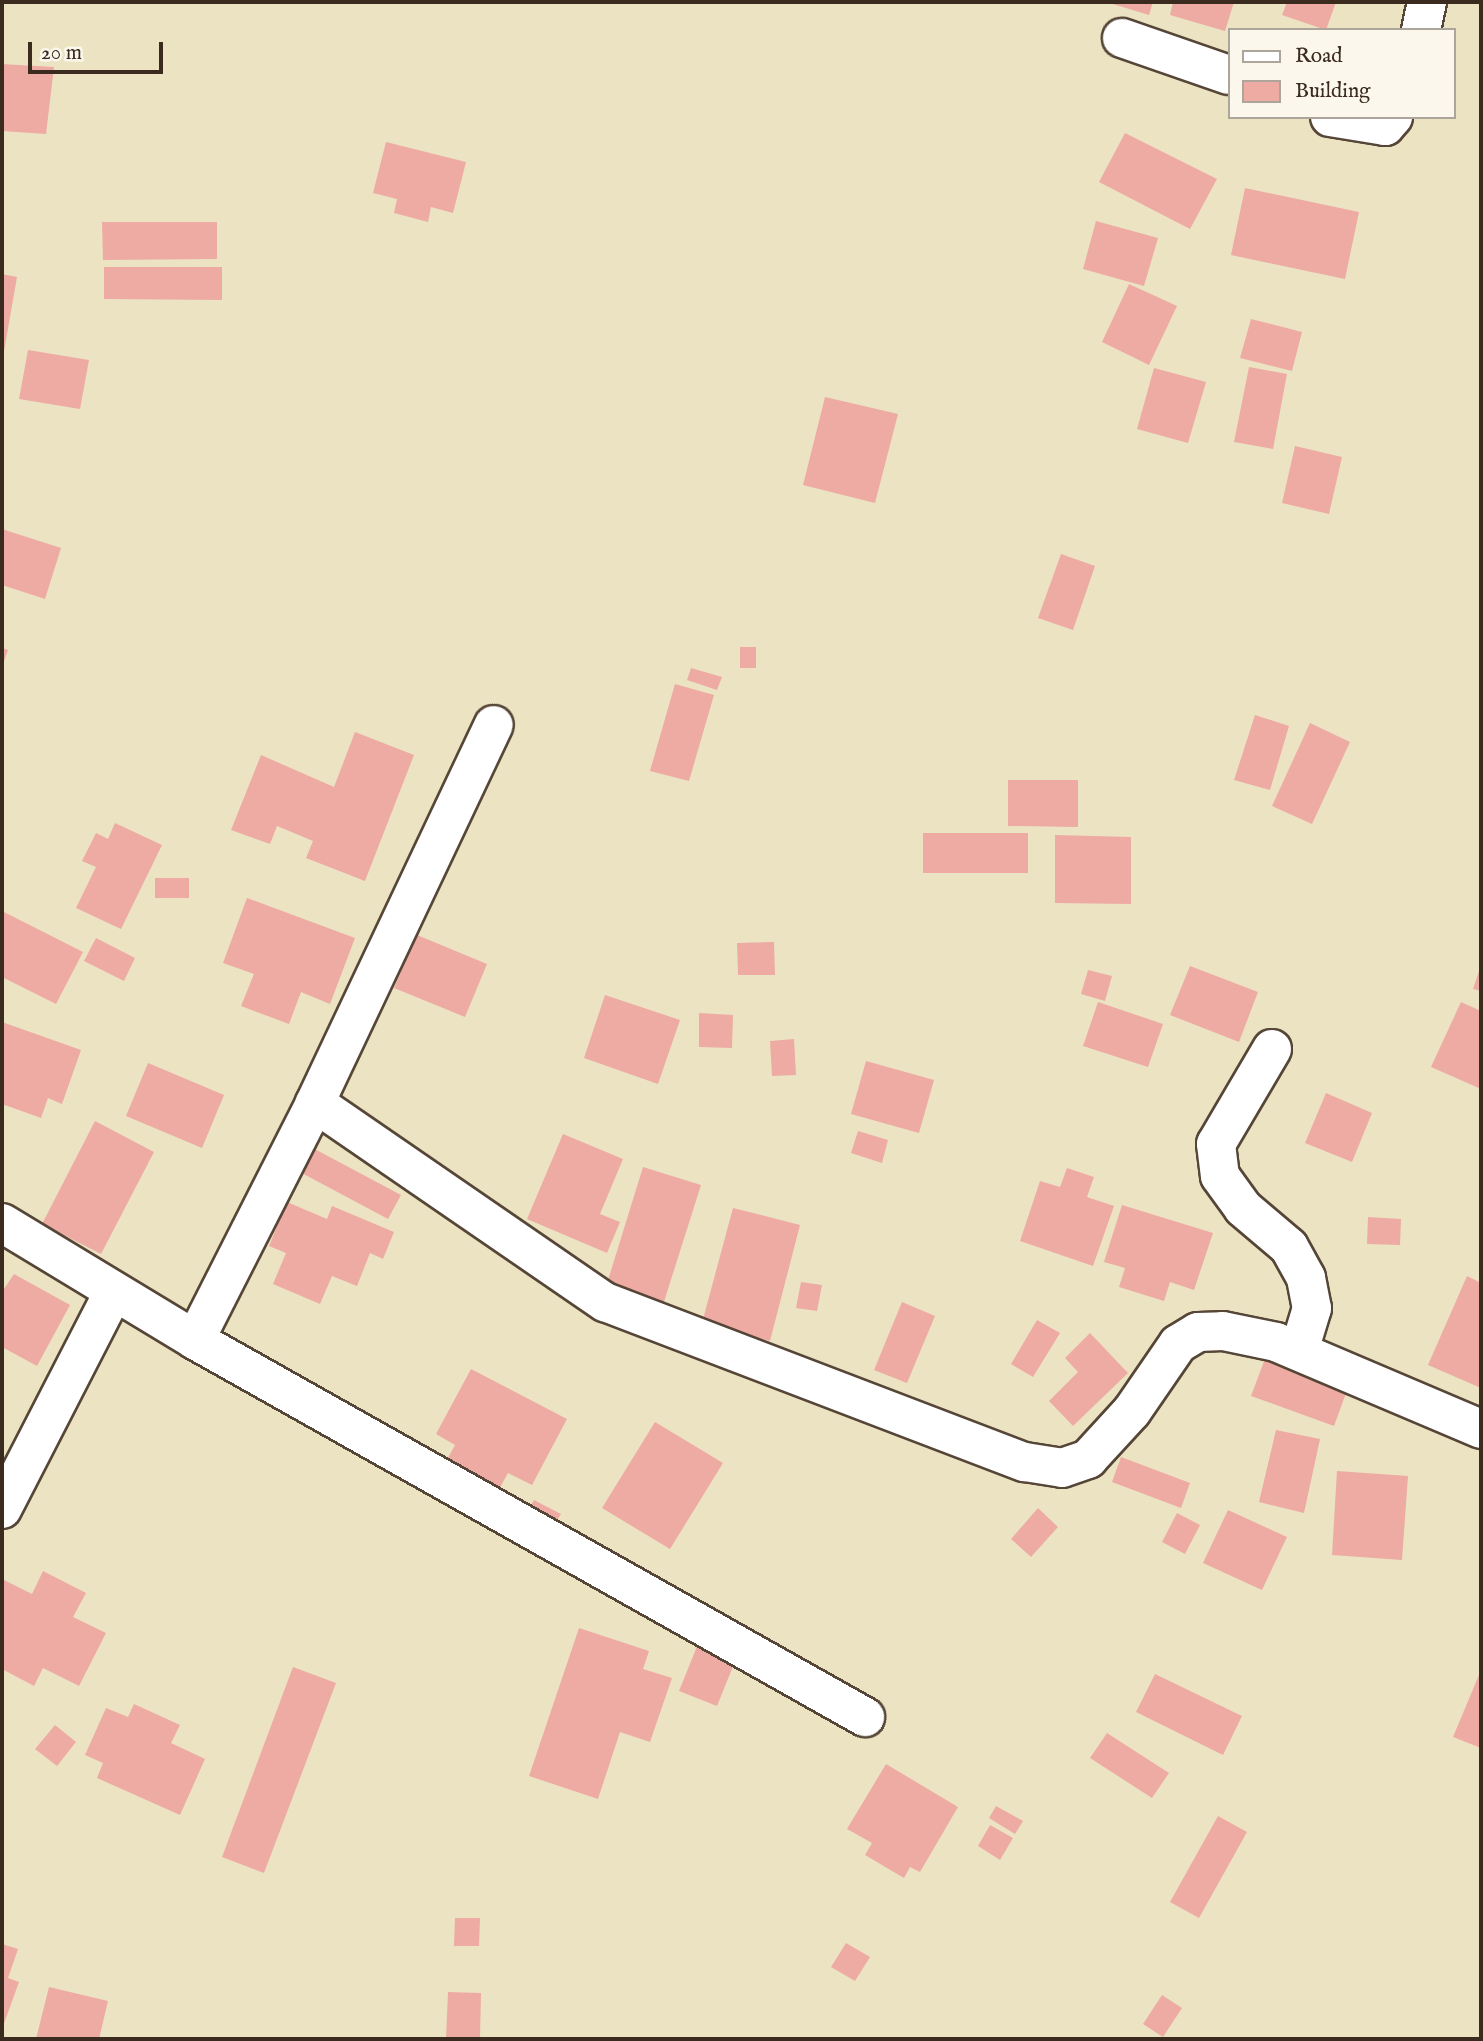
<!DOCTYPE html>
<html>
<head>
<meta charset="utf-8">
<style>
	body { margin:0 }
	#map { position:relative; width:1483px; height:2041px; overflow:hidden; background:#ece3c3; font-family:"IM FELL English",serif }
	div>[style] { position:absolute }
	.building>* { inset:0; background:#edaba4 }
	.roads { filter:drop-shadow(2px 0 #564637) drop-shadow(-2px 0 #564637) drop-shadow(0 2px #564637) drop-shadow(0 -2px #564637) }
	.minor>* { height:38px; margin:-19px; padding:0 19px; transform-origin:19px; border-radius:19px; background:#fff }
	span { translate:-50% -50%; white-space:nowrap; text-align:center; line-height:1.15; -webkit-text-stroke:6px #fbf7ec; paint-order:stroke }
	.frame { position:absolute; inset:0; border:4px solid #3b2a1e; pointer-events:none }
	.legend { position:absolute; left:1228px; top:28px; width:228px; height:91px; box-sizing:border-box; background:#fbf7ec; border:2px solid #aea59a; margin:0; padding:9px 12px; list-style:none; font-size:21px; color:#3b2a1e }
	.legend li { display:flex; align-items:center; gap:14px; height:35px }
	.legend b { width:35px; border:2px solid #aea59a }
	.scale { position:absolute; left:28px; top:42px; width:135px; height:32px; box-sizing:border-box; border:4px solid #3b2a1e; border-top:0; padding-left:9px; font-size:21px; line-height:24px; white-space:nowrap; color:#3b2a1e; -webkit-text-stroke:5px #fbf7ec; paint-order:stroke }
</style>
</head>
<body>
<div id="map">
	<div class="building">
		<i style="clip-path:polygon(1106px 2px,1153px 2px,1149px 15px)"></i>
		<i style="clip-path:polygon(1173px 2px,1234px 2px,1225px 31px,1170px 15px)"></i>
		<i style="clip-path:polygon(1287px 2px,1336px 2px,1326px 30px,1282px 15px)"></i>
		<i style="clip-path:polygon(2px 64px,54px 67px,46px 134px,2px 131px)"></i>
		<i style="clip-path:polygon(1125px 133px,1217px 179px,1190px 229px,1099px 182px)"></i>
		<i style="clip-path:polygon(386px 142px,466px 162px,453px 213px,431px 207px,428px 222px,394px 213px,397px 199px,373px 193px)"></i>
		<i style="clip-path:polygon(1245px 188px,1359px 212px,1345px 279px,1231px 255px)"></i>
		<i style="clip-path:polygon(1096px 221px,1158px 238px,1144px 286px,1083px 269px)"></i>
		<i style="clip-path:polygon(102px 222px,217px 222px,217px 259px,103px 260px)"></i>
		<i style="clip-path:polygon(104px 267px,222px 267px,222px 300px,104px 299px)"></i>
		<i style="clip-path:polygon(2px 274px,17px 277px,3px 357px,2px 357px)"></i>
		<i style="clip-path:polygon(1129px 284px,1177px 306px,1149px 365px,1102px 342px)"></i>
		<i style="clip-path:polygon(1251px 319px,1302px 332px,1292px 371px,1240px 358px)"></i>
		<i style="clip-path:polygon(28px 350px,89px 360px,80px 409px,19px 399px)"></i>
		<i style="clip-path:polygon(1249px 367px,1287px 374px,1273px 449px,1234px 442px)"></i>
		<i style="clip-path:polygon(1154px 368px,1206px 382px,1188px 443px,1137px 429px)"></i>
		<i style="clip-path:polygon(825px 397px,898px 414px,875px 503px,803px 485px)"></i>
		<i style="clip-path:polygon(1295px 446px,1342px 457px,1329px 514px,1282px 503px)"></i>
		<i style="clip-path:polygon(2px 529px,61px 548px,45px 599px,2px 585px)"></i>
		<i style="clip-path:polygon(1061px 554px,1095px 566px,1073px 630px,1038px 618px)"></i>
		<i style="clip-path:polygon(740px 647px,756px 647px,756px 668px,740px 668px)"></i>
		<i style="clip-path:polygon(2px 648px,8px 650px,2px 667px)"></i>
		<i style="clip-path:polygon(691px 668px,722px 677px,717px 690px,687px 680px)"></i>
		<i style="clip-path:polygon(675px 684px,714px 695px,689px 781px,650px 771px)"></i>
		<i style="clip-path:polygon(1255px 715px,1289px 726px,1270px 790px,1234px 780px)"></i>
		<i style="clip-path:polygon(1310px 723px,1350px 742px,1312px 824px,1272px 806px)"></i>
		<i style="clip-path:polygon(355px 732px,414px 755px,365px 881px,306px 858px,313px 841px,277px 826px,270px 844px,231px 830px,261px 755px,334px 787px)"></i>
		<i style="clip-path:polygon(1008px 780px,1078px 780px,1078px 827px,1008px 826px)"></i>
		<i style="clip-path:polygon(115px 823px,162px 845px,121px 929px,76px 908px,96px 867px,82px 861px,96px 833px,108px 839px)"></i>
		<i style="clip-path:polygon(923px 833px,1028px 833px,1028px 873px,923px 873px)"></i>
		<i style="clip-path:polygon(1055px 835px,1131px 837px,1131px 904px,1055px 903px)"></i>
		<i style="clip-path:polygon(155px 878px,189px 878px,189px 898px,155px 898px)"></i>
		<i style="clip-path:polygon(247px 898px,355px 938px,330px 1004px,301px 992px,289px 1024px,241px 1006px,254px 974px,223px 963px)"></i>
		<i style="clip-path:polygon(2px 911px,83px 952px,56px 1004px,2px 977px)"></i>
		<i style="clip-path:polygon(417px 935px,487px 964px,465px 1017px,394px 988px)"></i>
		<i style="clip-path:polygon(96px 938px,135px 958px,124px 981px,84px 961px)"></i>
		<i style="clip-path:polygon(774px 942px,775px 975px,738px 975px,737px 943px)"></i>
		<i style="clip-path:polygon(1481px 965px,1481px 991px,1473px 989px)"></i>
		<i style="clip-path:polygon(1190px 966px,1258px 992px,1239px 1042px,1170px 1015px)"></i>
		<i style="clip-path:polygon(1088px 970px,1112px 976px,1105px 1001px,1081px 994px)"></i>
		<i style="clip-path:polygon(605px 995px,680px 1020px,658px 1084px,584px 1058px)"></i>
		<i style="clip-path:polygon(1098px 1002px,1163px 1024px,1148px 1067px,1083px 1046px)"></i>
		<i style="clip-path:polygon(1461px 1002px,1481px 1011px,1481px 1089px,1431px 1067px)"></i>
		<i style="clip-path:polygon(699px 1013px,733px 1015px,732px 1048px,699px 1047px)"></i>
		<i style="clip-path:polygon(2px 1022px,81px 1050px,62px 1104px,48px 1098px,41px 1118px,2px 1104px)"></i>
		<i style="clip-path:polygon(794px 1039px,796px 1075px,772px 1076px,770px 1041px)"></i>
		<i style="clip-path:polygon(866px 1061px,934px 1080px,919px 1133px,851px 1114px)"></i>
		<i style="clip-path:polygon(148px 1063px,224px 1095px,202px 1148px,126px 1116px)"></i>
		<i style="clip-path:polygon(1326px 1093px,1372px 1113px,1352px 1162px,1305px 1143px)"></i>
		<i style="clip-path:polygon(95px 1121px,154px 1152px,101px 1254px,42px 1224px)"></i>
		<i style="clip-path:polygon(858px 1131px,888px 1140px,882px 1163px,851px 1153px)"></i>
		<i style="clip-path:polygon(563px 1134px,623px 1159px,600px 1214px,620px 1222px,607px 1253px,527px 1219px)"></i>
		<i style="clip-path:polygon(309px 1146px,401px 1195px,388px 1219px,296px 1170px)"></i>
		<i style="clip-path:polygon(643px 1167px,701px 1185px,662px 1308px,605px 1290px)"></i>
		<i style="clip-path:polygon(1067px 1168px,1094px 1177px,1087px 1197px,1114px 1206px,1093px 1266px,1020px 1241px,1040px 1181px,1060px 1187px)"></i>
		<i style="clip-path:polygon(287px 1202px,327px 1219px,332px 1206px,394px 1232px,383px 1259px,370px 1253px,357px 1286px,332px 1276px,320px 1304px,273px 1284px,286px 1253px,269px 1246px)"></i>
		<i style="clip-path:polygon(1122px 1205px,1213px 1233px,1194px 1290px,1170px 1282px,1164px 1301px,1119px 1287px,1125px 1268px,1104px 1262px)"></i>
		<i style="clip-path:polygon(733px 1208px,800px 1225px,770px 1341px,702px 1323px)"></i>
		<i style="clip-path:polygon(1368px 1217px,1401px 1219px,1400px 1245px,1367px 1244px)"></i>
		<i style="clip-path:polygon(14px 1274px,70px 1305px,37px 1366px,2px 1347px,2px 1292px)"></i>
		<i style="clip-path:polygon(1467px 1276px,1481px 1283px,1481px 1388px,1428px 1365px)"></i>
		<i style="clip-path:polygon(801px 1282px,822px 1285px,817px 1311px,796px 1308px)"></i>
		<i style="clip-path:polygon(902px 1302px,935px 1316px,907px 1383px,874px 1370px)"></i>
		<i style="clip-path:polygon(1037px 1320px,1060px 1333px,1033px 1377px,1011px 1364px)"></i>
		<i style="clip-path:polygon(1090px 1333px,1128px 1373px,1073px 1426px,1049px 1401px,1078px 1372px,1065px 1358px)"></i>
		<i style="clip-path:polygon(1266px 1356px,1349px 1385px,1334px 1426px,1251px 1396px)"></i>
		<i style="clip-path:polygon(471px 1369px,567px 1419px,532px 1485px,508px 1473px,496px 1495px,443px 1467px,455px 1445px,436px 1434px)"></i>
		<i style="clip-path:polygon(655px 1422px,723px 1463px,670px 1549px,602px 1508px)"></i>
		<i style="clip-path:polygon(1276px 1430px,1320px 1439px,1304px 1513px,1259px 1502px)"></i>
		<i style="clip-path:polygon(1121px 1457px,1190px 1483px,1181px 1508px,1112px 1482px)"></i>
		<i style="clip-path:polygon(1337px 1471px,1408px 1476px,1402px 1560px,1332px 1555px)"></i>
		<i style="clip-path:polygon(534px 1500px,561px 1514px,552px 1528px,526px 1514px)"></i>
		<i style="clip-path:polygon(1038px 1508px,1058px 1527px,1031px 1557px,1011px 1539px)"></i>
		<i style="clip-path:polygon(1228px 1510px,1287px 1537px,1262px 1590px,1203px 1563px)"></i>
		<i style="clip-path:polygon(1177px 1513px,1200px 1525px,1185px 1554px,1162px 1542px)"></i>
		<i style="clip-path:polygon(43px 1571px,86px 1593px,73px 1617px,106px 1633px,79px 1686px,43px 1668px,34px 1686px,2px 1669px,2px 1579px,32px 1594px)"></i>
		<i style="clip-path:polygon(579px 1628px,649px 1651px,643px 1669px,672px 1678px,650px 1742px,620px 1732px,598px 1799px,529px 1776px)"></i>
		<i style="clip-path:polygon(700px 1639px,738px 1654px,717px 1706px,679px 1691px)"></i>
		<i style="clip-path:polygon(293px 1667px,336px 1683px,264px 1873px,222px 1857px)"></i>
		<i style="clip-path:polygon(1481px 1670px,1481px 1748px,1453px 1737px)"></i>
		<i style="clip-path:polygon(1155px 1674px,1242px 1716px,1223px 1755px,1136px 1712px)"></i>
		<i style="clip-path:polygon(134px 1704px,180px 1725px,171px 1743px,205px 1759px,180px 1815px,97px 1778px,103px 1763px,85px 1755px,106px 1708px,128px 1717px)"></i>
		<i style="clip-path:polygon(55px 1725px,76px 1742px,57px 1766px,35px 1749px)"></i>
		<i style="clip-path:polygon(1107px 1733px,1169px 1773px,1152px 1798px,1090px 1758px)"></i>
		<i style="clip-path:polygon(886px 1764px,958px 1807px,920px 1872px,910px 1867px,904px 1878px,865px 1855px,872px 1843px,847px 1829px)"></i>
		<i style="clip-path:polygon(996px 1806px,1023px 1821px,1015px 1834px,989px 1818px)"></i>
		<i style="clip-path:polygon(1218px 1816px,1247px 1832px,1199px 1918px,1170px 1902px)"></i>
		<i style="clip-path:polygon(990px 1825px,1013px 1838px,1000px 1860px,978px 1846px)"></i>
		<i style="clip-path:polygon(455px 1918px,480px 1918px,479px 1946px,454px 1946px)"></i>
		<i style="clip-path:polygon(846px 1943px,870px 1957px,855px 1981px,831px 1967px)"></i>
		<i style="clip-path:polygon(2px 1944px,18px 1949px,8px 1978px,19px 1982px,2px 2029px)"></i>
		<i style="clip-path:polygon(49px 1987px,108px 2001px,99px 2039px,36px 2039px)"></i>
		<i style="clip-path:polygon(448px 1992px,481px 1993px,480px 2039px,446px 2039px)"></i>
		<i style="clip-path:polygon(1162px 1995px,1182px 2008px,1163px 2037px,1143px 2024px)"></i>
	</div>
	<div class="roads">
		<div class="minor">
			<i style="left:1421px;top:30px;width:29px;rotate:-78deg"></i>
			<i style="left:1122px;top:38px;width:113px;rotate:19.1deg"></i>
			<i style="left:1330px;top:117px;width:56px;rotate:9.3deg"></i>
			<i style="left:1385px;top:126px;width:12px;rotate:-48deg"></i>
			<i style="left:1272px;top:1049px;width:110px;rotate:120.5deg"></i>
			<i style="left:1216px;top:1144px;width:32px;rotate:83deg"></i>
			<i style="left:1220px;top:1176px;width:39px;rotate:54deg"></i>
			<i style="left:1243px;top:1208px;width:60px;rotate:40.3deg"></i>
			<i style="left:1289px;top:1247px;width:35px;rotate:61deg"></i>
			<i style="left:1306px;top:1278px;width:31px;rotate:79deg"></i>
			<i style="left:1312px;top:1308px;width:45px;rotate:106.8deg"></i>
			<i style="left:315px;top:1103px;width:352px;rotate:34.5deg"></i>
			<i style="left:605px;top:1302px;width:449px;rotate:20.9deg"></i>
			<i style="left:1025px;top:1462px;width:37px;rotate:9deg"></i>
			<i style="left:1062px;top:1468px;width:28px;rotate:-19deg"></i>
			<i style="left:1088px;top:1459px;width:65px;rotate:-47.5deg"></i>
			<i style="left:1132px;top:1411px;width:81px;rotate:-55.5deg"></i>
			<i style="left:1178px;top:1344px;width:23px;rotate:-31deg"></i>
			<i style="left:1198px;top:1332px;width:25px;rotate:-2deg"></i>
			<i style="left:1223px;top:1331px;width:54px;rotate:11.7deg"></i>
			<i style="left:1276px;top:1342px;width:223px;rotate:23deg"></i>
			<i style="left:2px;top:1223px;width:226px;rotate:31.2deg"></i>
			<i style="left:195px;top:1340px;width:769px;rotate:29.37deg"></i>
			<i style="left:195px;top:1340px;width:266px;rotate:-63.1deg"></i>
			<i style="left:315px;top:1103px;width:418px;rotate:-64.7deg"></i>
			<i style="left:2px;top:1509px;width:243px;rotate:-62.8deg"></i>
		</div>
	</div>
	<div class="frame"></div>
	<ul class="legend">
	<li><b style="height:9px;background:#fff"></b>Road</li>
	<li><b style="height:19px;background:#edaba4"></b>Building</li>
	</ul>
	<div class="scale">20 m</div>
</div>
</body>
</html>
